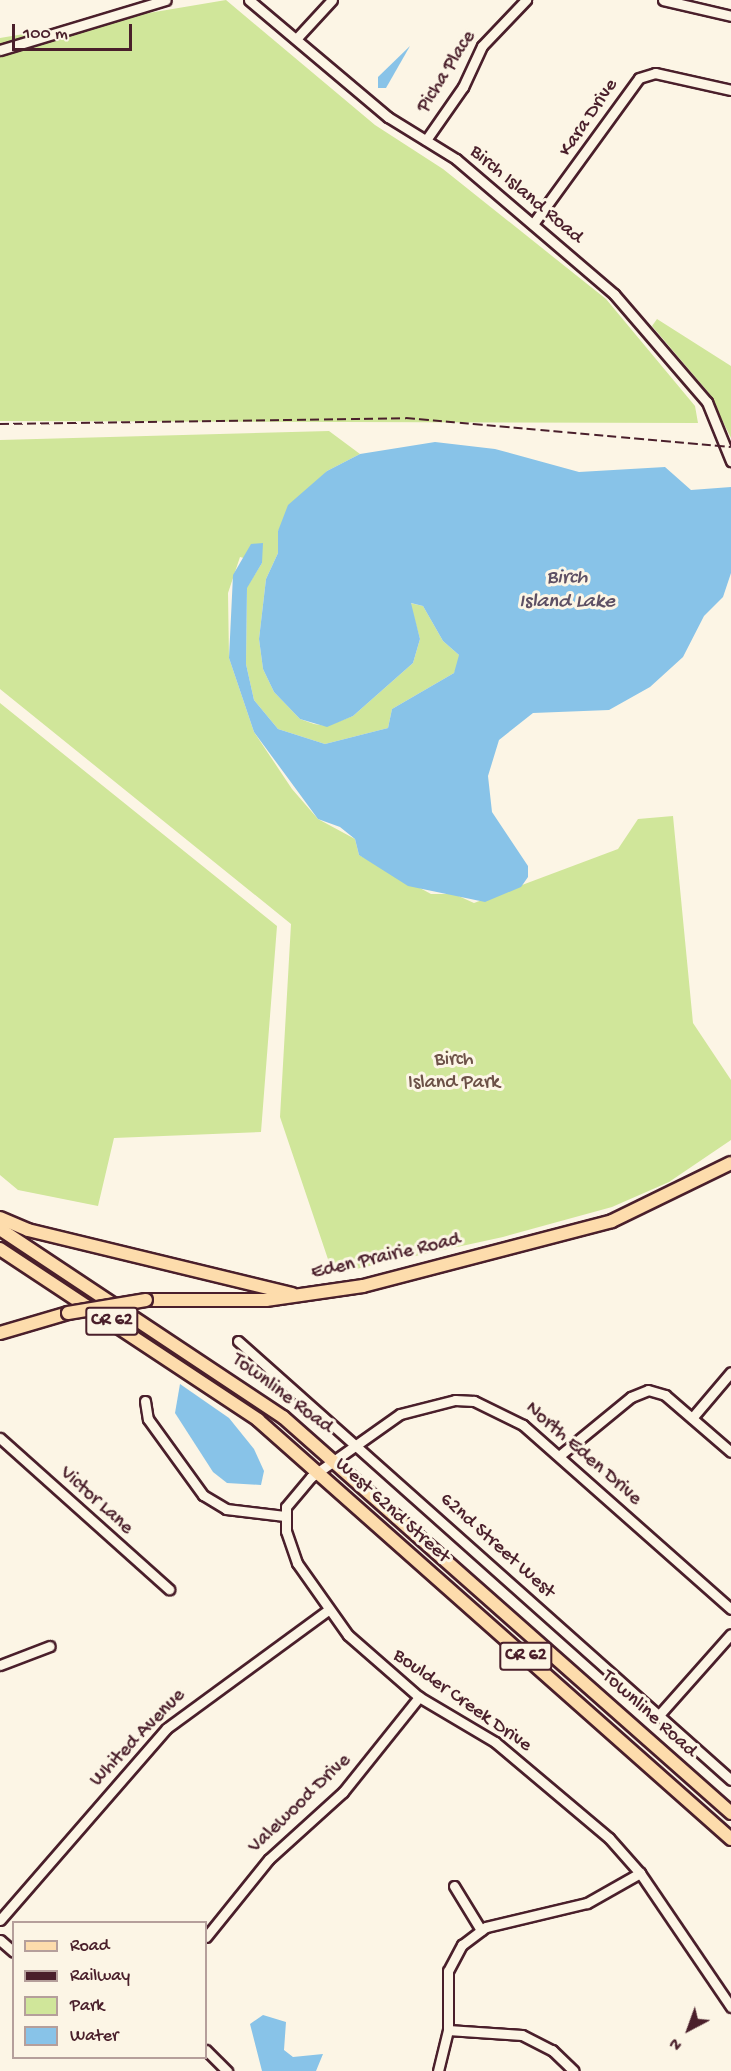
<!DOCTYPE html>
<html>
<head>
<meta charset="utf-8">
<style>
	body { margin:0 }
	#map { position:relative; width:731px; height:2071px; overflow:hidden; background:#fcf5e5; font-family:"Gochi Hand",sans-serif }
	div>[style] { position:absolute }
	.green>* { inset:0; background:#d0e69a }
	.water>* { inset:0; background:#88c3e8 }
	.roads { filter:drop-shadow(2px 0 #4a1f2b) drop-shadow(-2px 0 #4a1f2b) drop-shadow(0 2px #4a1f2b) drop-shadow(0 -2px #4a1f2b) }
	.minor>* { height:9px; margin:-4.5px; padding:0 4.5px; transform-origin:4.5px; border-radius:4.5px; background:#fcf5e5 }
	.major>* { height:12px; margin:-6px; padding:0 6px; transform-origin:6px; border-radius:6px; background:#fddcac }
	.rail>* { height:2px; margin-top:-1px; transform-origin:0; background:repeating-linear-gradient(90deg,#4a1f2b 0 9px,transparent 0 13.5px) }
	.bridges { filter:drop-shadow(2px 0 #4a1f2b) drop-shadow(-2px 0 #4a1f2b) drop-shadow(0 2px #4a1f2b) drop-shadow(0 -2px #4a1f2b) }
	.major-bridge>* { height:12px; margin:-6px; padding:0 6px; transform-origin:6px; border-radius:6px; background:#fddcac }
	span { translate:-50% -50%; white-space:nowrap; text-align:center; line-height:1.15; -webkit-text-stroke:6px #fcf5e5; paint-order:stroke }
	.shield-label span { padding:2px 4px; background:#fcf5e5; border:2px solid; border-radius:4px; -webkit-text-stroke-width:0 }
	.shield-label { font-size:18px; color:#4a1f2b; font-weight:700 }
	.street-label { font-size:20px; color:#4a1f2b }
	.park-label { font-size:20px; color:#6c5147 }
	.water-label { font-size:21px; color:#5d5064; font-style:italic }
	.legend { position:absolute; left:12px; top:1921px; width:195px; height:138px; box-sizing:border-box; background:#fcf5e5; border:2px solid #b59f9b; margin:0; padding:8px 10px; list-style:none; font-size:18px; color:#4a1f2b }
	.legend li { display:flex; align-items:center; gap:12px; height:30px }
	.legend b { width:30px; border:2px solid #b59f9b }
	.north { position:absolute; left:659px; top:1999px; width:60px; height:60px; -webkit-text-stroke:4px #fcf5e5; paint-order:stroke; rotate:221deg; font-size:16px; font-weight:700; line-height:24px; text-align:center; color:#4a1f2b }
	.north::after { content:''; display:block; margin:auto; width:21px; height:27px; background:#4a1f2b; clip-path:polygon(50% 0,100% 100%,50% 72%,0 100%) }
	.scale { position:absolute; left:12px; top:24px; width:120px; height:27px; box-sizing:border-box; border:3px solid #4a1f2b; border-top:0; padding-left:8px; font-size:18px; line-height:21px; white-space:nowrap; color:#4a1f2b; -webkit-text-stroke:4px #fcf5e5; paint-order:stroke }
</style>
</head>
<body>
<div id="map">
	<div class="green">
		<i style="clip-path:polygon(226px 0,375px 125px,443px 169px,606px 299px,695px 406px,698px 423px,0 421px,0 38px)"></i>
		<i style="clip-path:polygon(657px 319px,731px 366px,731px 438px,708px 392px,652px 326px)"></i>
		<i style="clip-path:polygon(329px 431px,360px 454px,327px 471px,278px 531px,278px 553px,266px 579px,259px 639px,263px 669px,274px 692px,300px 719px,314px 724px,327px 726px,353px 716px,413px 663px,420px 639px,410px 603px,423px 606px,443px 641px,459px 655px,459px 664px,454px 673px,392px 709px,388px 728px,325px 744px,278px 729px,254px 700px,246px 664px,247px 587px,262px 563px,240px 557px,228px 593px,229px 658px,254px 732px,292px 789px,318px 819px,355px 839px,359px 855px,431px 894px,454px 894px,474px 903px,618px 849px,638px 819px,673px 816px,693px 1023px,731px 1080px,731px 1140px,669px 1182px,612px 1207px,503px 1237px,333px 1274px,280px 1117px,291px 924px,0 689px,0 440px)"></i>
		<i style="clip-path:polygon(0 703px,277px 926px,261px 1132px,114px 1138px,98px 1206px,18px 1190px,0 1175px)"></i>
	</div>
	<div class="water">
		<i style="clip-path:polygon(410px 46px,386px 88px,378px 88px,378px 77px)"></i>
		<i style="clip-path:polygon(435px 442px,495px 449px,579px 472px,665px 467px,691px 490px,731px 487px,731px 573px,723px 597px,704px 616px,683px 657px,650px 687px,609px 710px,533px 713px,499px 740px,488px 776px,492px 812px,528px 866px,528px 877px,521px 887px,485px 902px,408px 886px,359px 855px,355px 839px,340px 827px,318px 819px,254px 732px,229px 658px,233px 575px,251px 544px,263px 543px,262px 563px,247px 588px,246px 664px,254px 700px,278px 729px,325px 744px,388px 728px,392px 709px,454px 673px,459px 655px,443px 641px,423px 606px,411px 603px,420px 639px,413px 663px,353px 716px,327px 727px,300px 719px,274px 692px,263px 669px,259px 639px,266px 579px,278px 553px,278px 531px,288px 505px,327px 471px,360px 454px)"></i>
		<i style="clip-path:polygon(180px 1384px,229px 1418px,254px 1449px,264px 1471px,261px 1485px,227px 1483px,213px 1472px,175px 1413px)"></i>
		<i style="clip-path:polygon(263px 2015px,286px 2022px,284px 2050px,293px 2057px,323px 2054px,316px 2071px,262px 2071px,250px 2024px)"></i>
	</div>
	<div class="roads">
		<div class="minor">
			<i style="left:249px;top:0;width:182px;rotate:40.1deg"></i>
			<i style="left:388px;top:117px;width:80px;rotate:31.7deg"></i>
			<i style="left:456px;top:159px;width:208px;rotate:40.5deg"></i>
			<i style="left:614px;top:294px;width:143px;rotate:49.3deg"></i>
			<i style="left:707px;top:402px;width:64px;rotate:67.9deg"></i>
			<i style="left:663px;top:0;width:70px;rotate:13.2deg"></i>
			<i style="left:296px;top:39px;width:53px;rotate:-47.3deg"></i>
			<i style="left:0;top:50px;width:173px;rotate:-16.8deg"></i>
			<i style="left:426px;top:140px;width:65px;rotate:-55.1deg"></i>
			<i style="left:463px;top:87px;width:45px;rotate:-65.1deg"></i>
			<i style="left:482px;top:46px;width:64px;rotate:-46.3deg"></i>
			<i style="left:533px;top:224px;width:180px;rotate:-54deg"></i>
			<i style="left:639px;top:78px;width:17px;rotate:-17deg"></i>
			<i style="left:655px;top:73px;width:78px;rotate:12.6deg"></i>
			<i style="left:238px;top:1341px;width:660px;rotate:41.68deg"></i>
			<i style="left:145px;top:1401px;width:18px;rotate:81deg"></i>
			<i style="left:148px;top:1419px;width:94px;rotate:54.1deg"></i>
			<i style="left:203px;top:1495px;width:27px;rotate:31deg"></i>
			<i style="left:226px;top:1509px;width:59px;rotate:6.8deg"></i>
			<i style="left:692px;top:1418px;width:60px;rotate:-49.7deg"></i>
			<i style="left:0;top:1438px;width:227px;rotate:41.8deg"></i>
			<i style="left:559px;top:1456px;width:93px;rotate:-39.3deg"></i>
			<i style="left:631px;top:1397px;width:18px;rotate:-22deg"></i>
			<i style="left:648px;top:1390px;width:18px;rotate:16deg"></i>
			<i style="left:665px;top:1395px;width:87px;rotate:40.8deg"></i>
			<i style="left:731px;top:1609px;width:278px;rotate:-138.5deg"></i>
			<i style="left:523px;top:1425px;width:55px;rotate:-153.9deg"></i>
			<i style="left:474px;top:1401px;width:19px;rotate:-177deg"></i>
			<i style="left:455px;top:1400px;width:57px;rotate:165.7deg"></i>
			<i style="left:400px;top:1414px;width:109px;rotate:144.7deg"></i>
			<i style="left:311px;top:1477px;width:39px;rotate:130deg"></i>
			<i style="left:286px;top:1507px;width:24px;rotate:90deg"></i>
			<i style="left:286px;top:1531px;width:34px;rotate:71deg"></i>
			<i style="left:297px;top:1563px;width:88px;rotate:54.7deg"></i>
			<i style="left:348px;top:1635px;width:94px;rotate:41.1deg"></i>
			<i style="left:419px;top:1697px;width:88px;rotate:30.6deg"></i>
			<i style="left:495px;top:1742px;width:149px;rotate:40.1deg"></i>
			<i style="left:609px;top:1838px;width:47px;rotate:48.5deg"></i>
			<i style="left:640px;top:1873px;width:162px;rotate:55.8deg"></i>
			<i style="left:0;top:1665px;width:53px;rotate:-20.8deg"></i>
			<i style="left:659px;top:1715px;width:108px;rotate:-48.4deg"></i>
			<i style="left:454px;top:1886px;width:52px;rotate:58.5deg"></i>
			<i style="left:0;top:1920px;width:254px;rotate:-49deg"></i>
			<i style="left:167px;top:1728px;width:200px;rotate:-36.2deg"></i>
			<i style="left:206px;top:1937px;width:100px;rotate:-51.1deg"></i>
			<i style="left:269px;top:1859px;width:100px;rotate:-42.2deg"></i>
			<i style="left:343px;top:1792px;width:122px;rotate:-51.3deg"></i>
			<i style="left:0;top:1940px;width:18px;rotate:41deg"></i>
			<i style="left:448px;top:2030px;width:74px;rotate:3.9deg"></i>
			<i style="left:522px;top:2035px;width:34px;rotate:27deg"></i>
			<i style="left:552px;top:2050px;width:30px;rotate:44deg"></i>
			<i style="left:206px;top:2050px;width:30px;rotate:45deg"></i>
			<i style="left:438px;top:2071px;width:42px;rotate:-76.3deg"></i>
			<i style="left:448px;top:2030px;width:59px;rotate:-90deg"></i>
			<i style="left:448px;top:1971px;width:30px;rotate:-62deg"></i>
			<i style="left:462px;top:1945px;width:30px;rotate:-37deg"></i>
			<i style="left:486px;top:1927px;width:104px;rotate:-13.4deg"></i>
			<i style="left:587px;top:1903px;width:61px;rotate:-29.5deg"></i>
		</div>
		<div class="major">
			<i style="left:0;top:1218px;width:30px;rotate:23deg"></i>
			<i style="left:28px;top:1230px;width:272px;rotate:13.6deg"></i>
			<i style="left:0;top:1229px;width:340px;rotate:33.6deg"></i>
			<i style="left:283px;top:1417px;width:598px;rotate:41.47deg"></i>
			<i style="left:0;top:1249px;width:310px;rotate:33.5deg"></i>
			<i style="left:258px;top:1420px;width:632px;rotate:41.54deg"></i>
			<i style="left:146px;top:1300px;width:120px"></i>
			<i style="left:266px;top:1300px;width:98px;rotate:-8.2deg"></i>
			<i style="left:363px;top:1286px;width:257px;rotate:-14.6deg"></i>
			<i style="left:612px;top:1221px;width:132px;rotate:-26deg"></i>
			<i style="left:0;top:1333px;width:71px;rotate:-16.4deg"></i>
		</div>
	</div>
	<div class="rail">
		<i style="left:0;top:424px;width:406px;rotate:-0.8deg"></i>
		<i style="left:406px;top:418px;width:326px;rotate:5.1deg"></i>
	</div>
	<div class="bridges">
		<div class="major-bridge">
			<i style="left:68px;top:1313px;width:79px;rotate:-9.5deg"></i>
		</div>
	</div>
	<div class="shield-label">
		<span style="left:112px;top:1321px">CR 62</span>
		<span style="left:526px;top:1656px">CR 62</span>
	</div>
	<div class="street-label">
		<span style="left:447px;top:72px;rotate:-58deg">Picha Place</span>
		<span style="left:589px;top:118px;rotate:-56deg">Kara Drive</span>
		<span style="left:526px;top:195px;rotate:40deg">Birch Island Road</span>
		<span style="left:386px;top:1257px;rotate:-13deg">Eden Prairie Road</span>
		<span style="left:282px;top:1394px;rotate:37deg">Townline Road</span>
		<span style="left:583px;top:1454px;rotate:41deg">North Eden Drive</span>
		<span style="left:96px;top:1501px;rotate:42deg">Victor Lane</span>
		<span style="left:392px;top:1511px;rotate:42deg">West 62nd Street</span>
		<span style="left:497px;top:1546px;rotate:42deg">62nd Street West</span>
		<span style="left:462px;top:1701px;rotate:35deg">Boulder Creek Drive</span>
		<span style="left:649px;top:1714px;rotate:42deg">Townline Road</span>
		<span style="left:138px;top:1738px;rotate:-46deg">Whited Avenue</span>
		<span style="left:300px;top:1804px;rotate:-44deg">Valewood Drive</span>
	</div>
	<div class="park-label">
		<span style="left:454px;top:1072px">Birch<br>Island Park</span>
	</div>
	<div class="water-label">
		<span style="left:567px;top:591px">Birch<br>Island Lake</span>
	</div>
	<ul class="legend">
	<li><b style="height:8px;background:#fddcac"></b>Road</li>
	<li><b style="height:8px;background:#4a1f2b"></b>Railway</li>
	<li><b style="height:16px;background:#d0e69a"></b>Park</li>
	<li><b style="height:16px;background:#88c3e8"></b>Water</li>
	</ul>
	<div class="north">N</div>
	<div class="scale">100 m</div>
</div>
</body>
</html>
